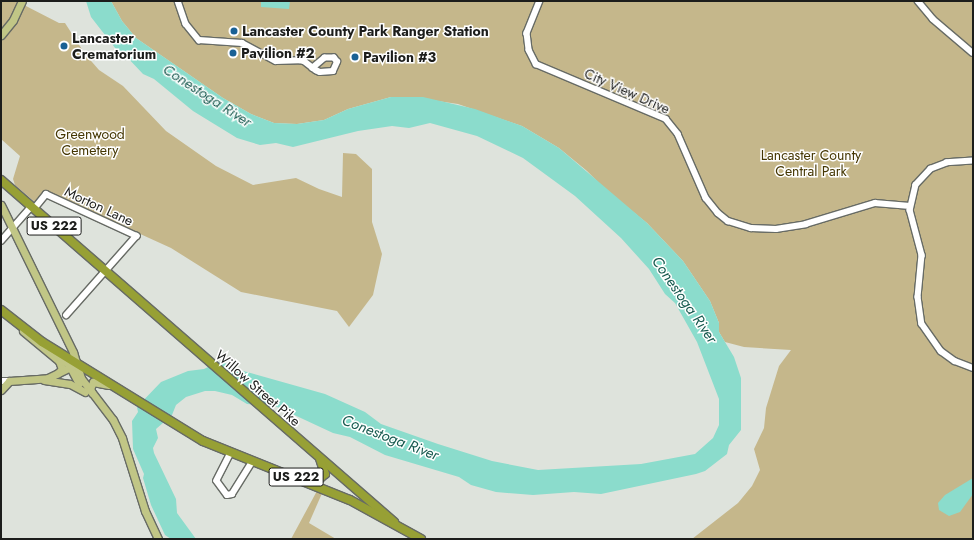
<!DOCTYPE html>
<html>
<head>
<meta charset="utf-8">
<style>
	body { margin:0 }
	#map { position:relative; width:974px; height:540px; overflow:hidden; background:#dee3dc; font-family:Jost,sans-serif }
	div>[style] { position:absolute }
	.green>* { inset:0; background:#c5b78b }
	.water>* { inset:0; background:#8bdccc }
	.roads { filter:drop-shadow(1px 0 #676b65) drop-shadow(-1px 0 #676b65) drop-shadow(0 1px #676b65) drop-shadow(0 -1px #676b65) }
	.minor>* { height:5.5px; margin:-2.75px; padding:0 2.75px; transform-origin:2.75px; border-radius:2.75px; background:#fff }
	.major>* { height:7px; margin:-3.5px; padding:0 3.5px; transform-origin:3.5px; border-radius:3.5px; background:#c1c686 }
	.highway>* { height:8px; margin:-4px; padding:0 4px; transform-origin:4px; border-radius:4px; background:#97a035 }
	.dots>* { width:11px; height:11px; translate:-50% -50%; box-sizing:border-box; border:2px solid #fff; border-radius:50% }
	span { translate:-50% -50%; white-space:nowrap; text-align:center; line-height:1.15; -webkit-text-stroke:3px #fff; paint-order:stroke }
	.shield-label span { padding:1px 3px; background:#fff; border:1px solid; border-radius:3px; -webkit-text-stroke-width:0 }
	.shield-label { font-size:13px; color:#1c1d1b; font-weight:700 }
	.poi-label { font-size:14px; color:#1c1d1b; font-weight:700 }
	.left { translate:0 -50%; text-align:left }
	.street-label { font-size:14px; color:#1c1d1b }
	.park-label { font-size:14px; color:#443602 }
	.water-label { font-size:15px; color:#185b50; font-style:italic }
	.frame { position:absolute; inset:0; border:2px solid #1c1d1b; pointer-events:none }
</style>
</head>
<body>
<div id="map">
	<div class="green">
		<i style="clip-path:polygon(1px 1px,18px 1px,10px 19px,1px 29px)"></i>
		<i style="clip-path:polygon(111px 1px,973px 1px,973px 539px,692px 539px,738px 503px,752px 486px,760px 470px,754px 449px,764px 428px,766px 408px,779px 366px,791px 350px,744px 347px,725px 342px,719px 332px,719px 323px,710px 301px,683px 261px,647px 223px,606px 190px,587px 171px,559px 148px,522px 126px,458px 104px,410px 97px,391px 97px,348px 109px,324px 120px,297px 124px,274px 123px,251px 114px,223px 98px,136px 38px,122px 21px)"></i>
		<i style="clip-path:polygon(24px 5px,59px 23px,65px 23px,85px 54px,99px 70px,123px 86px,166px 131px,216px 166px,253px 185px,296px 178px,319px 189px,342px 197px,343px 153px,356px 154px,372px 169px,372px 222px,382px 254px,373px 295px,349px 327px,337px 311px,241px 292px,171px 248px,48px 192px,36px 203px,15px 185px,13px 179px,20px 156px,1px 139px,1px 41px,18px 19px)"></i>
		<i style="clip-path:polygon(318px 489px,323px 491px,309px 523px,336px 539px,291px 539px)"></i>
	</div>
	<div class="water">
		<i style="clip-path:polygon(86px 1px,111px 1px,122px 21px,136px 38px,223px 98px,251px 114px,274px 123px,297px 124px,324px 120px,348px 109px,391px 97px,423px 97px,475px 109px,522px 126px,559px 148px,647px 223px,683px 261px,710px 301px,719px 323px,719px 332px,734px 357px,741px 378px,741px 430px,729px 445px,727px 454px,705px 471px,696px 474px,601px 494px,574px 492px,533px 495px,496px 492px,471px 485px,459px 477px,385px 455px,350px 437px,333px 433px,275px 406px,247px 404px,232px 395px,215px 391px,205px 391px,186px 397px,176px 405px,172px 415px,156px 429px,158px 438px,153px 448px,154px 453px,176px 499px,177px 513px,196px 539px,171px 539px,165px 535px,151px 505px,143px 478px,144px 474px,133px 449px,132px 421px,138px 412px,137px 407px,161px 382px,188px 371px,204px 369px,216px 363px,223px 362px,236px 369px,325px 394px,365px 412px,381px 424px,438px 444px,492px 461px,538px 470px,641px 464px,695px 454px,713px 438px,719px 425px,719px 399px,697px 342px,675px 303px,665px 294px,649px 269px,621px 238px,575px 196px,523px 158px,477px 136px,430px 123px,409px 128px,392px 126px,358px 131px,293px 147px,276px 143px,260px 145px,237px 138px,193px 111px,154px 79px,143px 74px,126px 56px,119px 53px,91px 17px)"></i>
		<i style="clip-path:polygon(261px 1px,290px 1px,289px 9px,261px 7px)"></i>
		<i style="clip-path:polygon(973px 478px,973px 494px,960px 512px,949px 516px,939px 510px,938px 503px,945px 495px)"></i>
	</div>
	<div class="roads">
		<div class="minor">
			<i style="left:178px;top:1px;width:24px;rotate:71deg"></i>
			<i style="left:186px;top:24px;width:21px;rotate:51deg"></i>
			<i style="left:199px;top:40px;width:43px;rotate:4deg"></i>
			<i style="left:242px;top:43px;width:38px;rotate:28deg"></i>
			<i style="left:276px;top:61px;width:23px;rotate:-2deg"></i>
			<i style="left:299px;top:60px;width:5px;rotate:11deg"></i>
			<i style="left:304px;top:61px;width:15px;rotate:37deg"></i>
			<i style="left:316px;top:70px;width:4px;rotate:27deg"></i>
			<i style="left:320px;top:72px;width:13px;rotate:-4deg"></i>
			<i style="left:333px;top:71px;width:10px;rotate:-66deg"></i>
			<i style="left:337px;top:62px;width:5px;rotate:-127deg"></i>
			<i style="left:334px;top:58px;width:9px;rotate:180deg"></i>
			<i style="left:325px;top:58px;width:16px;rotate:140deg"></i>
			<i style="left:540px;top:1px;width:35px;rotate:112deg"></i>
			<i style="left:527px;top:33px;width:17px;rotate:83deg"></i>
			<i style="left:529px;top:50px;width:16px;rotate:63deg"></i>
			<i style="left:536px;top:64px;width:141px;rotate:22.9deg"></i>
			<i style="left:666px;top:119px;width:19px;rotate:51deg"></i>
			<i style="left:678px;top:134px;width:70px;rotate:66.4deg"></i>
			<i style="left:706px;top:198px;width:19px;rotate:51deg"></i>
			<i style="left:718px;top:213px;width:13px;rotate:39deg"></i>
			<i style="left:728px;top:221px;width:24px;rotate:17deg"></i>
			<i style="left:751px;top:228px;width:25px;rotate:2deg"></i>
			<i style="left:776px;top:229px;width:30px;rotate:-9deg"></i>
			<i style="left:806px;top:224px;width:72px;rotate:-16.9deg"></i>
			<i style="left:875px;top:203px;width:35px;rotate:5deg"></i>
			<i style="left:918px;top:1px;width:23px;rotate:50deg"></i>
			<i style="left:933px;top:19px;width:52px;rotate:40.4deg"></i>
			<i style="left:973px;top:161px;width:26px;rotate:176deg"></i>
			<i style="left:947px;top:163px;width:17px;rotate:159deg"></i>
			<i style="left:931px;top:169px;width:22px;rotate:133deg"></i>
			<i style="left:916px;top:185px;width:26px;rotate:103deg"></i>
			<i style="left:910px;top:210px;width:47px;rotate:75.1deg"></i>
			<i style="left:922px;top:255px;width:42px;rotate:95.4deg"></i>
			<i style="left:918px;top:297px;width:27px;rotate:82deg"></i>
			<i style="left:922px;top:324px;width:33px;rotate:55deg"></i>
			<i style="left:941px;top:351px;width:17px;rotate:36deg"></i>
			<i style="left:955px;top:361px;width:19px;rotate:21deg"></i>
			<i style="left:34px;top:209px;width:19px;rotate:-51deg"></i>
			<i style="left:46px;top:194px;width:100px;rotate:24.8deg"></i>
			<i style="left:137px;top:236px;width:106px;rotate:131.5deg"></i>
			<i style="left:1px;top:241px;width:45px;rotate:-48.6deg"></i>
			<i style="left:1px;top:381px;width:8px"></i>
			<i style="left:231px;top:453px;width:31px;rotate:117deg"></i>
			<i style="left:217px;top:481px;width:17px;rotate:54deg"></i>
			<i style="left:227px;top:495px;width:5px;rotate:-11deg"></i>
			<i style="left:232px;top:494px;width:39px;rotate:-58deg"></i>
		</div>
		<div class="major">
			<i style="left:1px;top:35px;width:19px;rotate:-51deg"></i>
			<i style="left:13px;top:20px;width:21px;rotate:-65deg"></i>
			<i style="left:1px;top:205px;width:164px;rotate:63.9deg"></i>
			<i style="left:73px;top:352px;width:27px;rotate:73deg"></i>
			<i style="left:81px;top:378px;width:53px;rotate:52.7deg"></i>
			<i style="left:113px;top:420px;width:20px;rotate:63deg"></i>
			<i style="left:122px;top:438px;width:77px;rotate:72.5deg"></i>
			<i style="left:145px;top:511px;width:31px;rotate:65deg"></i>
			<i style="left:23px;top:331px;width:47px;rotate:39.8deg"></i>
			<i style="left:59px;top:361px;width:9px;rotate:69deg"></i>
			<i style="left:62px;top:369px;width:6px;rotate:135deg"></i>
			<i style="left:57px;top:355px;width:16px;rotate:40deg"></i>
			<i style="left:69px;top:365px;width:21px;rotate:62deg"></i>
			<i style="left:44px;top:380px;width:26px;rotate:9deg"></i>
			<i style="left:70px;top:384px;width:17px;rotate:28deg"></i>
			<i style="left:1px;top:390px;width:12px;rotate:-48deg"></i>
			<i style="left:9px;top:381px;width:39px;rotate:-4deg"></i>
			<i style="left:48px;top:378px;width:30px;rotate:-26deg"></i>
			<i style="left:92px;top:393px;width:4px;rotate:-117deg"></i>
			<i style="left:90px;top:389px;width:8px;rotate:-67deg"></i>
			<i style="left:93px;top:382px;width:16px;rotate:11deg"></i>
		</div>
		<div class="highway">
			<i style="left:1px;top:180px;width:521px;rotate:41.03deg"></i>
			<i style="left:1px;top:310px;width:52px;rotate:38deg"></i>
			<i style="left:42px;top:342px;width:189px;rotate:31.6deg"></i>
			<i style="left:203px;top:441px;width:158px;rotate:21.9deg"></i>
			<i style="left:350px;top:500px;width:81px;rotate:28.8deg"></i>
			<i style="left:308px;top:480px;width:10px"></i>
			<i style="left:318px;top:480px;width:9px;rotate:-41deg"></i>
			<i style="left:325px;top:474px;width:16px;rotate:-108deg"></i>
		</div>
	</div>
	<div class="dots">
		<i style="left:234px;top:31px;background:#1a6195"></i>
		<i style="left:64px;top:46px;background:#1a6195"></i>
		<i style="left:233px;top:53px;background:#1a6195"></i>
		<i style="left:355px;top:57px;background:#1a6195"></i>
	</div>
	<div class="shield-label">
		<span style="left:54px;top:226px">US 222</span>
		<span style="left:296px;top:477px">US 222</span>
	</div>
	<div class="poi-label">
		<span class="left" style="left:242px;top:31px">Lancaster County Park Ranger Station</span>
		<span class="left" style="left:72px;top:46px">Lancaster<br>Crematorium</span>
		<span class="left" style="left:241px;top:53px">Pavilion #2</span>
		<span class="left" style="left:363px;top:57px">Pavilion #3</span>
	</div>
	<div class="street-label">
		<span style="left:627px;top:91px;rotate:24deg">City View Drive</span>
		<span style="left:99px;top:206px;rotate:25deg">Morton Lane</span>
		<span style="left:258px;top:388px;rotate:41deg">Willow Street Pike</span>
	</div>
	<div class="park-label">
		<span style="left:90px;top:142px">Greenwood<br>Cemetery</span>
		<span style="left:811px;top:163px">Lancaster County<br>Central Park</span>
	</div>
	<div class="water-label">
		<span style="left:207px;top:96px;rotate:33deg">Conestoga River</span>
		<span style="left:684px;top:300px;rotate:55deg">Conestoga River</span>
		<span style="left:390px;top:438px;rotate:21deg">Conestoga River</span>
	</div>
	<div class="frame"></div>
</div>
</body>
</html>
